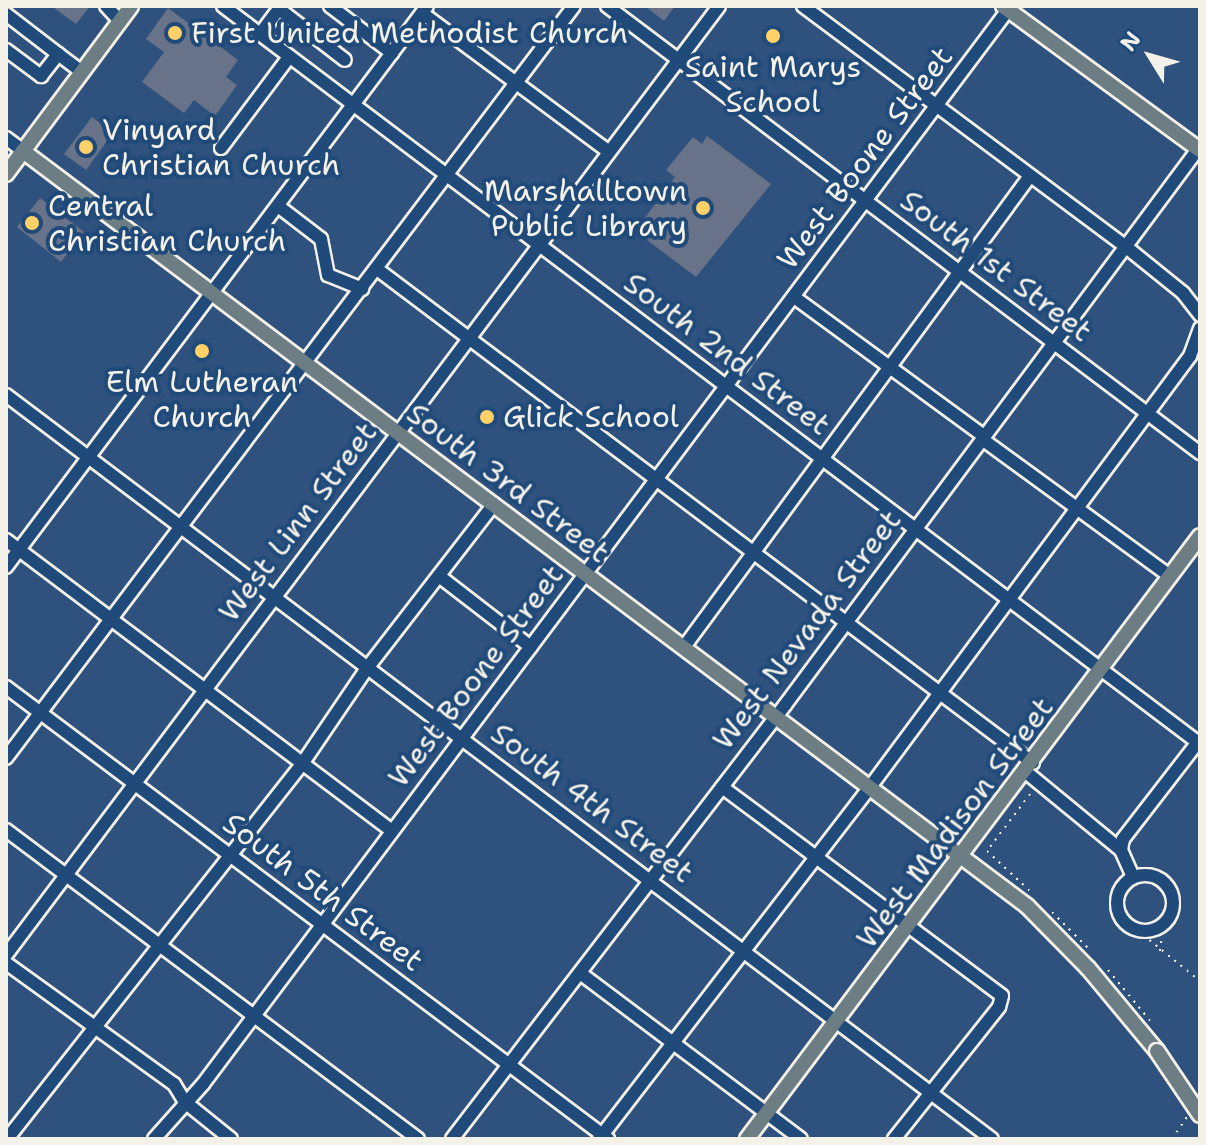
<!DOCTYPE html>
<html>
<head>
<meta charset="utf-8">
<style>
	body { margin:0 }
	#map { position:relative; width:1206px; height:1145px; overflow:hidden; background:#2e527d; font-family:"Shantell Sans",sans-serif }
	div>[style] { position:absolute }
	.building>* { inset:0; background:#687288 }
	.path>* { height:2px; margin-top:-1px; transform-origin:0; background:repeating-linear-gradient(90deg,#f4f1e8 0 2px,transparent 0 8px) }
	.roads { filter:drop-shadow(2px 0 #f4f1e8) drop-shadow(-2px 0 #f4f1e8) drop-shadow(0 2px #f4f1e8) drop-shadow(0 -2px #f4f1e8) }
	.minor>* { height:12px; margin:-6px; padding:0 6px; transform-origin:6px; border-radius:6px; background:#1f4a7a }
	.minor>.ring { margin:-6px; padding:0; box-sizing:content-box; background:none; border:12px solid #1f4a7a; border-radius:50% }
	.major>* { height:14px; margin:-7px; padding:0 7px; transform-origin:7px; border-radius:7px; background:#6c7e84 }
	.bridges { filter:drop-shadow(2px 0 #f4f1e8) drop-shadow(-2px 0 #f4f1e8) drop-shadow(0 2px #f4f1e8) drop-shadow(0 -2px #f4f1e8) }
	.major-bridge>* { height:14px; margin:-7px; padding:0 7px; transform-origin:7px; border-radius:7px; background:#6c7e84 }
	.dots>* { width:22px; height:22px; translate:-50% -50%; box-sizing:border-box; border:4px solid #1f4a7a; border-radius:50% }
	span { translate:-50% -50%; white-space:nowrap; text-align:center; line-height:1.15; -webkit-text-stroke:8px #1f4a7a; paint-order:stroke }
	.poi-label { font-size:30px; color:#f4f1e8 }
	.left { translate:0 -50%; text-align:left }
	.right { translate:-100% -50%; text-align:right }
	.street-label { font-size:30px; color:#f4f1e8 }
	.frame { position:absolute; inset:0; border:8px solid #f4f1e8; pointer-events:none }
	.north { position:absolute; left:1110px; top:16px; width:80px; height:80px; -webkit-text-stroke:6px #1f4a7a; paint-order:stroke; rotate:307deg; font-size:22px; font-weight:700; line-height:32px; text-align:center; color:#f4f1e8 }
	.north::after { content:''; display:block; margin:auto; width:28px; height:36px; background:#f4f1e8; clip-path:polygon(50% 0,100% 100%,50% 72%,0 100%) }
</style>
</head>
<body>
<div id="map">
	<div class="building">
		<i style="clip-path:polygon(51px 6px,90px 6px,76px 24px)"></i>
		<i style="clip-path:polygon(645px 6px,675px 6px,664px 21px)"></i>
		<i style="clip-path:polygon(168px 8px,238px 60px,226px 77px,237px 85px,215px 116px,194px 100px,184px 113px,142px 82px,164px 52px,146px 39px)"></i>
		<i style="clip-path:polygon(92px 117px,113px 133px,86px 170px,64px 154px)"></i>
		<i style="clip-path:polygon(707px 136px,771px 184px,696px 277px,635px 231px,675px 177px,666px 170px,693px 137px,702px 144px)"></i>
		<i style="clip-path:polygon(40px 198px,84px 232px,61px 262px,17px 227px)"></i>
	</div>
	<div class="path">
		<i style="left:1030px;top:794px;width:71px;rotate:127deg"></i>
		<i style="left:987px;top:851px;width:59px;rotate:42.9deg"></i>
		<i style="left:1052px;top:912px;width:54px;rotate:45deg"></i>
		<i style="left:1137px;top:930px;width:81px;rotate:39deg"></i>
		<i style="left:1160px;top:951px;width:26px;rotate:-83deg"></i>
		<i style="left:1108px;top:970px;width:69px;rotate:50.3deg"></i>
		<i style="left:1172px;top:1139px;width:27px;rotate:-56deg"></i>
	</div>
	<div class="roads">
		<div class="minor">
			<i style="left:106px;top:6px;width:21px;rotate:47deg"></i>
			<i style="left:223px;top:6px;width:1224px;rotate:37.07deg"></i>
			<i style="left:330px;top:6px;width:78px;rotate:37.2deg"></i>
			<i style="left:607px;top:6px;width:743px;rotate:37.01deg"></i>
			<i style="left:803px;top:6px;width:402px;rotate:36.7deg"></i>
			<i style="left:1125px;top:246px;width:75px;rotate:39deg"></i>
			<i style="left:1183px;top:293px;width:28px;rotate:52deg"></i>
			<i style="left:279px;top:9px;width:83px;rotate:37.7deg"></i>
			<i style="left:422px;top:13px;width:233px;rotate:36.6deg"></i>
			<i style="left:6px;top:14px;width:66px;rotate:37.6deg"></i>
			<i style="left:260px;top:34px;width:35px;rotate:-53deg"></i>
			<i style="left:6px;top:50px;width:44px;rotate:36.6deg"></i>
			<i style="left:41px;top:76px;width:28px;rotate:-52deg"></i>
			<i style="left:58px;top:54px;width:30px;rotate:37deg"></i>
			<i style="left:6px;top:138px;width:21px;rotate:37deg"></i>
			<i style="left:221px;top:148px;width:114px;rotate:-53.2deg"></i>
			<i style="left:278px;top:206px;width:54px;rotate:37.5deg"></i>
			<i style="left:321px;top:239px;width:37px;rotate:79deg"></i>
			<i style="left:328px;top:275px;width:37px;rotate:22deg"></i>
			<i style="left:377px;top:269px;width:821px;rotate:36.98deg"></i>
			<i style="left:794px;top:297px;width:235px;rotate:36.2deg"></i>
			<i style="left:6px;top:395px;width:1235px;rotate:37.04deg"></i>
			<i style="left:982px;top:439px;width:233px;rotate:36.1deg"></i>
			<i style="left:6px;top:540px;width:483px;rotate:37deg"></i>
			<i style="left:6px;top:567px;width:701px;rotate:-53.11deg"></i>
			<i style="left:439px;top:576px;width:116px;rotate:37.7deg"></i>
			<i style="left:684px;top:647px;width:584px;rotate:-53.7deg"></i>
			<i style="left:6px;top:687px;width:753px;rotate:36.9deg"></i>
			<i style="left:6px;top:758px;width:942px;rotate:-52.94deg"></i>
			<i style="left:1026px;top:772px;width:123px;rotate:39.4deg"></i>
			<i style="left:1121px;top:850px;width:30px;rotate:66deg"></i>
			<i style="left:722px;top:787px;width:349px;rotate:36.7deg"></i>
			<i style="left:1002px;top:996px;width:11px;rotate:105deg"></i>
			<i style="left:999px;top:1007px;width:169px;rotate:128.5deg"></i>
			<i style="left:6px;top:830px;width:515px;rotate:36.87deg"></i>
			<i style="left:1121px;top:850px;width:11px;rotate:-80deg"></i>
			<i style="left:1123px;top:839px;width:123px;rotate:-52.3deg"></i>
			<i class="ring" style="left:1117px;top:875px;width:44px;height:44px"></i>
			<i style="left:6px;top:955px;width:1187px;rotate:-53.08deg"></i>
			<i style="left:6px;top:963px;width:207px;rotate:35.8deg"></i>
			<i style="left:174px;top:1084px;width:21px;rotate:59deg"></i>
			<i style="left:185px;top:1102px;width:59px;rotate:38.8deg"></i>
			<i style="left:580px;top:973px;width:276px;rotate:36.9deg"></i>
			<i style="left:7px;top:1139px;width:477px;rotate:-51.8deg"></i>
			<i style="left:302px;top:764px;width:117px;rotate:-55.8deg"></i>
			<i style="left:368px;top:667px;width:206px;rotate:-52.3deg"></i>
			<i style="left:154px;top:1139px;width:74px;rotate:-48.3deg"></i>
			<i style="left:203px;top:1084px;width:1342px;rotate:-53.15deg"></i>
			<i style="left:452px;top:1139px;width:547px;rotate:-52.5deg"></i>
			<i style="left:785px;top:705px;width:693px;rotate:-53.39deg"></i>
			<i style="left:599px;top:1139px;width:444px;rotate:-52.4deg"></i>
			<i style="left:870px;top:787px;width:537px;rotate:-53.41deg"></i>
			<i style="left:1190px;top:356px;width:29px;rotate:-70deg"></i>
		</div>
		<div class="major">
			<i style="left:1003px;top:6px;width:244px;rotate:36.2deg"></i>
			<i style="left:23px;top:151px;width:1256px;rotate:36.94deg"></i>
			<i style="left:1027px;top:906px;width:87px;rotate:45.5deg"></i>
			<i style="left:1088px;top:968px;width:108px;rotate:50.3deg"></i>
			<i style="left:6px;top:174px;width:209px;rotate:-53.3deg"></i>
			<i style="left:747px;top:1139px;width:754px;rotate:-53.08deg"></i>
		</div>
	</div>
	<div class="bridges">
		<div class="major-bridge">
			<i style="left:1157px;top:1051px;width:77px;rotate:56.1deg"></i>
		</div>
	</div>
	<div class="dots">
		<i style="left:175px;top:33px;background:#ffd166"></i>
		<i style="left:773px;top:36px;background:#ffd166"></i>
		<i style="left:86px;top:147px;background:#ffd166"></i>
		<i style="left:703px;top:208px;background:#ffd166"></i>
		<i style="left:32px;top:223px;background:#ffd166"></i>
		<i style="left:202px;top:351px;background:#ffd166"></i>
		<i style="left:487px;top:417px;background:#ffd166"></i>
	</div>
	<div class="poi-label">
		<span class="left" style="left:191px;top:33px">First United Methodist Church</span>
		<span style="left:773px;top:84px">Saint Marys<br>School</span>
		<span class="left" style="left:102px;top:147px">Vinyard<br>Christian Church</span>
		<span class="right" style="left:687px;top:208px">Marshalltown<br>Public Library</span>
		<span class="left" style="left:48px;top:223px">Central<br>Christian Church</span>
		<span style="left:202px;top:399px">Elm Lutheran<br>Church</span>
		<span class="left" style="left:503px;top:417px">Glick School</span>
	</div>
	<div class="street-label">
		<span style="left:865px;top:158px;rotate:-53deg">West Boone Street</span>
		<span style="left:996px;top:266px;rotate:37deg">South 1st Street</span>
		<span style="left:727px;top:354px;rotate:37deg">South 2nd Street</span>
		<span style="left:508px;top:483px;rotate:37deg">South 3rd Street</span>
		<span style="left:298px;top:522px;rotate:-53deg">West Linn Street</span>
		<span style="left:807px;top:630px;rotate:-53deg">West Nevada Street</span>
		<span style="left:476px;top:676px;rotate:-53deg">West Boone Street</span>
		<span style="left:592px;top:803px;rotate:37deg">South 4th Street</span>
		<span style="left:955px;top:823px;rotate:-53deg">West Madison Street</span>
		<span style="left:323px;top:892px;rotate:37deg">South 5th Street</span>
	</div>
	<div class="frame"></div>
	<div class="north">N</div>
</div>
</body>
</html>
